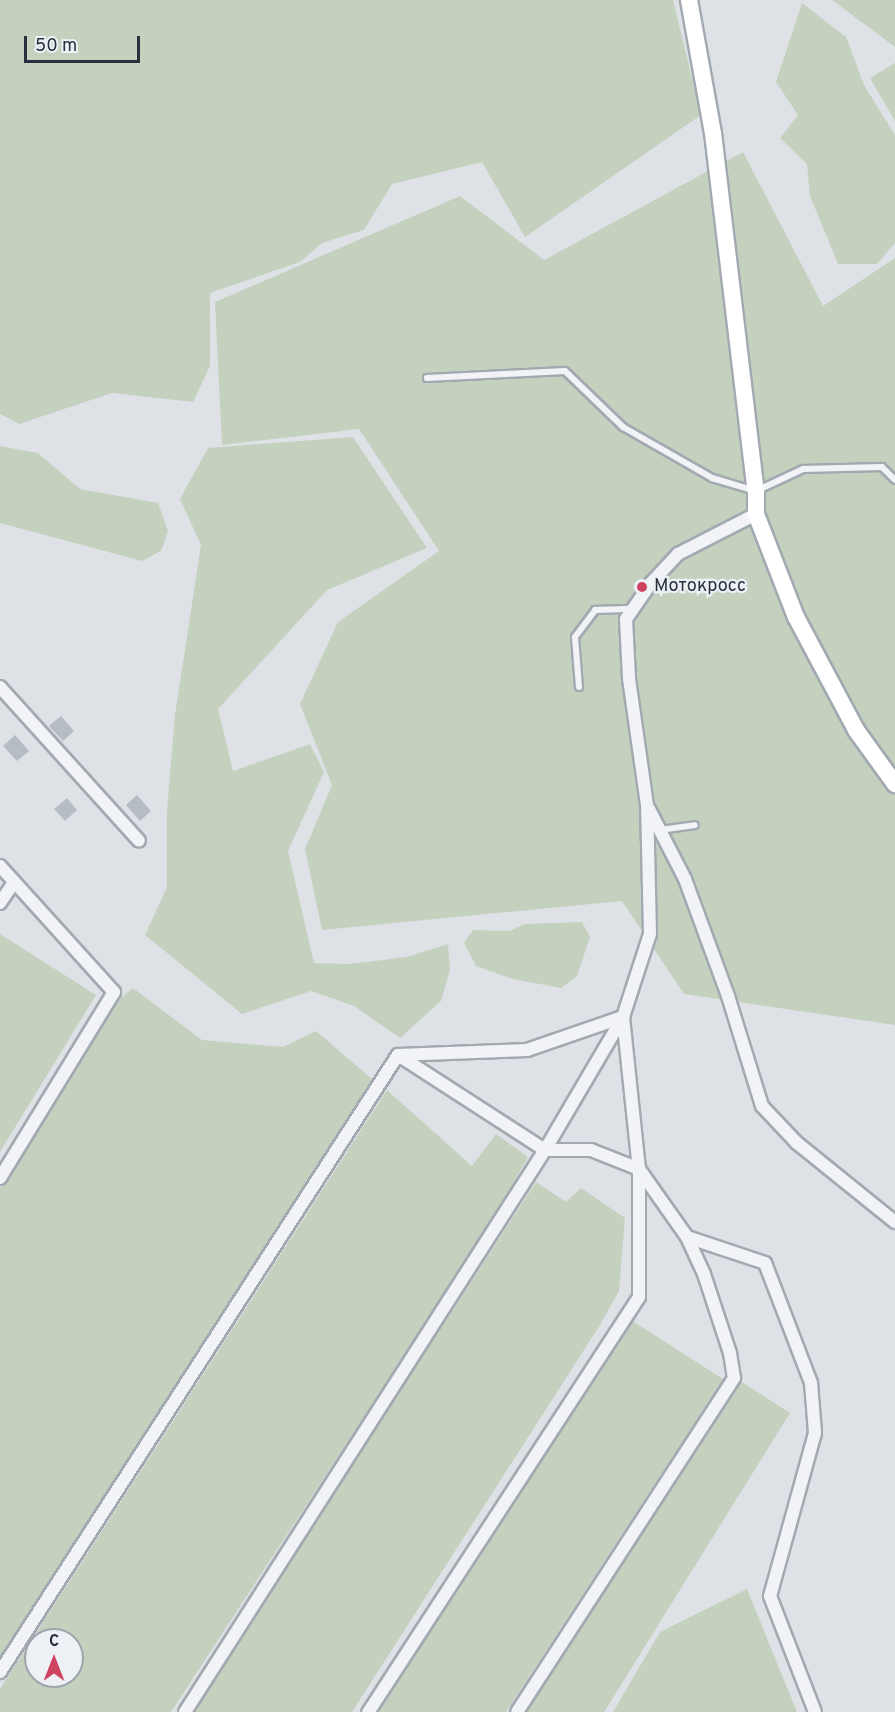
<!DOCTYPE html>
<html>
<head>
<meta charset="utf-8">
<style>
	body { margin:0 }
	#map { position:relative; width:895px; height:1712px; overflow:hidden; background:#dee2e7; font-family:Overpass,sans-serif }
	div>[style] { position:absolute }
	.green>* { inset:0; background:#c5d1bf }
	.building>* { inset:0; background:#b5bcc4 }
	.roads { filter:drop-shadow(2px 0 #a3a9b1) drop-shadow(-2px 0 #a3a9b1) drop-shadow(0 2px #a3a9b1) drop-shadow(0 -2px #a3a9b1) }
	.lane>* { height:6px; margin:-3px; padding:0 3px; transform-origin:3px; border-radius:3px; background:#f1f3f6 }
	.street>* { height:12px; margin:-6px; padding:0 6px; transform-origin:6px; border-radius:6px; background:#f1f3f6 }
	.secondary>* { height:16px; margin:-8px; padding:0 8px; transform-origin:8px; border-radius:8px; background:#fff }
	.dots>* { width:16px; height:16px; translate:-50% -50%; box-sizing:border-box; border:3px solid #edf1f5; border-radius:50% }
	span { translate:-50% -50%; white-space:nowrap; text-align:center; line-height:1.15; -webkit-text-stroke:4.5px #edf1f5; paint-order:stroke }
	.poi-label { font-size:18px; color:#27313e }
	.left { translate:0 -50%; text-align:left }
	.north { position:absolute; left:24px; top:1628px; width:60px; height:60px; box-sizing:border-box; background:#edf1f5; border:2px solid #9ea4ac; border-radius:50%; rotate:0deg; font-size:16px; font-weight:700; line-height:24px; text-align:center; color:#27313e }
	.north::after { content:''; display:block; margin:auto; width:21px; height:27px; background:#cd4360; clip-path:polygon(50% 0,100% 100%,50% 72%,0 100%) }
	.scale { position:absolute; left:24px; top:36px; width:116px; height:27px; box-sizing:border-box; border:3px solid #27313e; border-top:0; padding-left:8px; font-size:18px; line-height:21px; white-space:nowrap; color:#27313e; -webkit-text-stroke:4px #edf1f5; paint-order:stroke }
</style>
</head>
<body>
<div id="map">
	<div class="green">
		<i style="clip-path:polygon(0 0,673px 0,701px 115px,525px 237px,482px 162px,392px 184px,364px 230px,322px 243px,300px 262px,210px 293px,210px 366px,193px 402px,112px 393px,19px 424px,0 414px)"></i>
		<i style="clip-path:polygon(832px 0,895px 0,895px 47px)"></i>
		<i style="clip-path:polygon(802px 3px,846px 37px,864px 85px,895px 135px,895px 243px,877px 264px,838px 264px,810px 196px,807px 164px,780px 138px,798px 115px,776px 82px)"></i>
		<i style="clip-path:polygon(895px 63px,895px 121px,870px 78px)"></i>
		<i style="clip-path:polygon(743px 152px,823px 306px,895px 258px,895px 1025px,684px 994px,622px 901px,322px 930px,305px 849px,332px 785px,300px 704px,338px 622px,439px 551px,359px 429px,222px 445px,215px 302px,460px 196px,544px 260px)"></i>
		<i style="clip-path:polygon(353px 437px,427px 548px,327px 590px,218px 709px,233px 771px,310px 744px,324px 772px,288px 851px,314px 963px,349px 964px,407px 957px,448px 944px,450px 970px,441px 1001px,400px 1038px,354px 1006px,311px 991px,242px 1014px,145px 935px,167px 887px,167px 811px,175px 715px,201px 545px,180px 499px,208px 448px)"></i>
		<i style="clip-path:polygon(0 446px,38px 453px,80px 489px,158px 503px,168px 531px,161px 551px,142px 561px,0 523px)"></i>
		<i style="clip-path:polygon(582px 922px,590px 937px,577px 976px,561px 988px,513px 979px,476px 966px,464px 943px,473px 930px,509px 931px,525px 924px)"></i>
		<i style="clip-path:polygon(0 934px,96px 995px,0 1152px)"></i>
		<i style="clip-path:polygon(133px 988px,202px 1040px,283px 1047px,316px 1031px,372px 1079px,0 1658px,0 1188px,120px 999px)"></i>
		<i style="clip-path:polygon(evenodd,387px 1090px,472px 1166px,496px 1134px,528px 1157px,490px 1224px,171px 1712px,0 1712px,0 1689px,387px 1090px,36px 1640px,72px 1640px,72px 1676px,36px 1676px,36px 1640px)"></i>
		<i style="clip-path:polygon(536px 1182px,566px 1202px,581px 1188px,625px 1218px,619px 1291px,600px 1325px,352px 1712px,192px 1712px)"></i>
		<i style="clip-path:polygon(631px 1320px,723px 1379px,506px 1712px,374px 1712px)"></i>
		<i style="clip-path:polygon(742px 1382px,790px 1413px,606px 1709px,604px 1712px,525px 1712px)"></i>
		<i style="clip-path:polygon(747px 1589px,797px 1712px,613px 1712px,660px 1632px)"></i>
	</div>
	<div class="building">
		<i style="clip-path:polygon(61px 716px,74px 731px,63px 741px,49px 726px)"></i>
		<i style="clip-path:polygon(15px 735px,29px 751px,17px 761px,3px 746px)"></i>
		<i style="clip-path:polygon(137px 795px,151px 811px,140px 821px,126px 805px)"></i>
		<i style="clip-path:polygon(67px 798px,77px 810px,65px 821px,54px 809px)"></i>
	</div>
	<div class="roads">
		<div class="lane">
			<i style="left:427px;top:378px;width:138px;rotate:-2.9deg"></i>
			<i style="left:565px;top:371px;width:81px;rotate:44deg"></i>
			<i style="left:623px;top:427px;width:103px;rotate:29.8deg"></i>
			<i style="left:712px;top:478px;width:46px;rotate:16.5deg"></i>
			<i style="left:756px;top:491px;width:52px;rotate:-25.1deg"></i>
			<i style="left:803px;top:469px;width:79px;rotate:-1.5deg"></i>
			<i style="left:882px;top:467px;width:18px;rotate:45deg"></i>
			<i style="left:579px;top:687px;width:50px;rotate:-94.6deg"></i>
			<i style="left:575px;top:637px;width:34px;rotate:-53deg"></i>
			<i style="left:595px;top:610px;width:37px;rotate:-2deg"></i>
			<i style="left:660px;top:830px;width:35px;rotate:-8deg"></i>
		</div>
		<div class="street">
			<i style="left:0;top:687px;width:207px;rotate:47.9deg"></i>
			<i style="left:649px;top:809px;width:79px;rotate:62.8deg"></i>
			<i style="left:685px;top:879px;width:125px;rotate:69.8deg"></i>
			<i style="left:728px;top:996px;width:115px;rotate:72.8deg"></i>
			<i style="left:762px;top:1106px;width:51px;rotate:46.6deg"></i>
			<i style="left:797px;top:1143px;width:126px;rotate:38.9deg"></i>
			<i style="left:0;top:866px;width:170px;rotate:47.9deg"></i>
			<i style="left:114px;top:992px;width:218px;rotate:121.5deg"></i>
			<i style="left:0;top:903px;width:25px;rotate:-56deg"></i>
			<i style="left:398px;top:1055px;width:175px;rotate:32.9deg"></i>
			<i style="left:545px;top:1150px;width:46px"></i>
			<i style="left:591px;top:1150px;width:52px;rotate:21.6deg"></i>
			<i style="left:639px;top:1169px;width:83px;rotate:54.8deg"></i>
			<i style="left:687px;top:1237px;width:41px;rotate:65.3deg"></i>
			<i style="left:704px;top:1274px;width:83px;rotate:71.8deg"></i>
			<i style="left:730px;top:1353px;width:25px;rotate:81deg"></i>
			<i style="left:734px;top:1378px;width:398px;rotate:123deg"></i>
			<i style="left:687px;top:1237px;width:82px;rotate:18.4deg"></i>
			<i style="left:765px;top:1263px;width:129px;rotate:69deg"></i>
			<i style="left:811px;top:1383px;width:50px;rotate:85.4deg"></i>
			<i style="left:815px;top:1433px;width:169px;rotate:105.4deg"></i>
			<i style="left:770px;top:1596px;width:124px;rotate:68.8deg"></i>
			<i style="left:0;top:1672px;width:734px;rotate:-57.18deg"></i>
			<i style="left:398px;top:1055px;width:129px;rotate:-2.2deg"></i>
			<i style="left:527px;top:1050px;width:102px;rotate:-19deg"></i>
			<i style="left:623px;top:1017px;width:153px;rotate:84deg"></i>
			<i style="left:639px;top:1169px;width:128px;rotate:90deg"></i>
			<i style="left:639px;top:1297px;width:496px;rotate:123.1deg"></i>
			<i style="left:185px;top:1712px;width:667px;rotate:-57.36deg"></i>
			<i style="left:545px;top:1150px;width:154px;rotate:-59.6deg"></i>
			<i style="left:623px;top:1017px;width:87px;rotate:-72deg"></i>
			<i style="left:650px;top:934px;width:129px;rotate:-91.3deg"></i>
			<i style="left:647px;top:805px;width:128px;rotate:-98.1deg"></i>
			<i style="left:629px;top:678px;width:59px;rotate:-92.9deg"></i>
			<i style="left:626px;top:619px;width:44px;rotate:-55.2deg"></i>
			<i style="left:651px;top:583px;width:40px;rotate:-47deg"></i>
			<i style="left:678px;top:554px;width:88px;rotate:-27.1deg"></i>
		</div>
		<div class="secondary">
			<i style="left:689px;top:0;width:135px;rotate:79.8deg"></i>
			<i style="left:713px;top:133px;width:361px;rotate:83.2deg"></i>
			<i style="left:756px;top:491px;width:23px;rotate:90deg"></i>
			<i style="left:756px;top:514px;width:110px;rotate:68.8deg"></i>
			<i style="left:796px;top:617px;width:128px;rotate:62deg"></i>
			<i style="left:856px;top:730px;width:67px;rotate:54.2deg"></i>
		</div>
	</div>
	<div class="dots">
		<i style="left:642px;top:587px;background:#cd4360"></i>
	</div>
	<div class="poi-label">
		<span class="left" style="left:654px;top:587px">Мотокросс</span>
	</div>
	<div class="north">С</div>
	<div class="scale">50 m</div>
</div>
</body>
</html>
